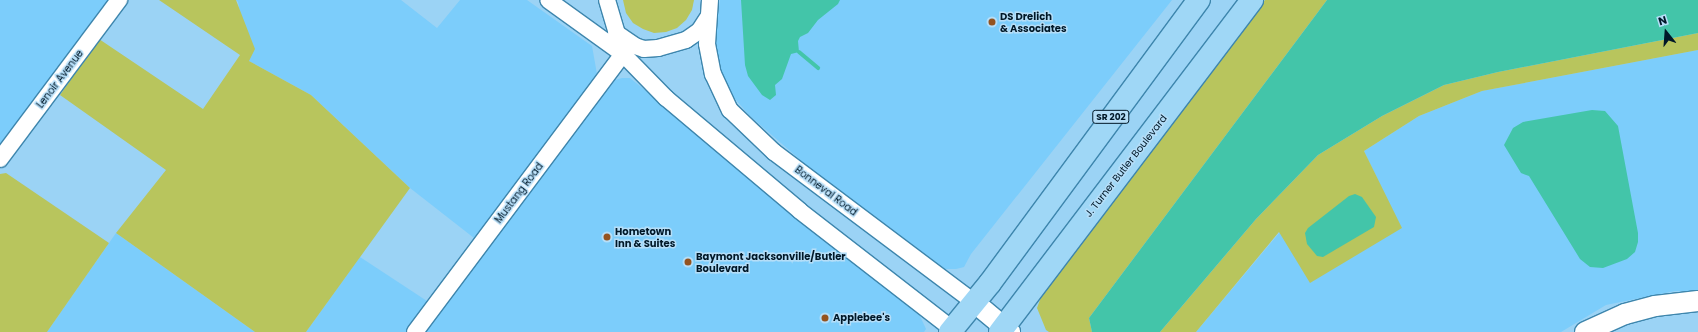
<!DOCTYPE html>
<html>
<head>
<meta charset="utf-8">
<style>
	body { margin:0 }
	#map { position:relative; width:1698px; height:332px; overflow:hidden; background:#9bd3f5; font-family:Poppins,sans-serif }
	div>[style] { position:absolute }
	.built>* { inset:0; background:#7ccdfb }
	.green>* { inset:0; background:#b8c55d }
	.water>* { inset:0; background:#43c5a9 }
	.stream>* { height:4px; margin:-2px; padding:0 2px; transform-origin:2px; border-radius:2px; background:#43c5a9 }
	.roads { filter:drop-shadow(1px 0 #3e86ad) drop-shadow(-1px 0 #3e86ad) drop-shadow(0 1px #3e86ad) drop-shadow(0 -1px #3e86ad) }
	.minor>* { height:16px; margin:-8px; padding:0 8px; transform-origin:8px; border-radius:8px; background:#fff }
	.tertiary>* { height:20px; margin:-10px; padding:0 10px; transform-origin:10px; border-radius:10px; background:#fff }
	.primary>* { height:22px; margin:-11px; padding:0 11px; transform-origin:11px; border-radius:11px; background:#9fd7f6 }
	.dots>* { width:11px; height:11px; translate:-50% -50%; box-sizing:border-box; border:2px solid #b5def8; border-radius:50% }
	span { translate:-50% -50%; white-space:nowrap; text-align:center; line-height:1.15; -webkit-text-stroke:3px #b5def8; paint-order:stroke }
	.shield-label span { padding:1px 3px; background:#b5def8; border:1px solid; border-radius:3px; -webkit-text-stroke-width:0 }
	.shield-label { font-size:9px; color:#001828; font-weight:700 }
	.poi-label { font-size:10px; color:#001828; font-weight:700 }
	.left { translate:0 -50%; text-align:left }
	.street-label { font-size:10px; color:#001828 }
	.north { position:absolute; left:1646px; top:12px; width:40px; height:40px; -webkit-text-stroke:3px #b5def8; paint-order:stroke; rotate:343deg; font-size:11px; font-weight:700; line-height:16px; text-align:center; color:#001828 }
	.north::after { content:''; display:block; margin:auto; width:14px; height:18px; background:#001828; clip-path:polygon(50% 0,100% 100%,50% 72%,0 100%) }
</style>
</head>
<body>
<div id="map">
	<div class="built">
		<i style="clip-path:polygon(0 0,109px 0,0 149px)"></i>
		<i style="clip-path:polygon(236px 0,401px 0,437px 28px,460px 0,527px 0,592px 46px,597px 74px,474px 238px,410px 188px,311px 95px,249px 61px,238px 2px)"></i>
		<i style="clip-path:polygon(720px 0,1172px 0,971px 254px,964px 267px,956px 269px,945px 269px,805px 164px,749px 115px,729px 92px,718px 66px,715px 40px)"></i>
		<i style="clip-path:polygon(1698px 50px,1698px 292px,1675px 291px,1606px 305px,1561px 332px,1196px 332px,1280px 232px,1401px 228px,1364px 151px,1419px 116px,1482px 91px)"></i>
		<i style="clip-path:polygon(622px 78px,630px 78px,910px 305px,920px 316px,926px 329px,924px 332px,425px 332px,615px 80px)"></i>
		<i style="clip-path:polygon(116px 233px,234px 317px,255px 332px,47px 332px)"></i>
		<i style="clip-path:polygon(360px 257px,430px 303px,408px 332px,306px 332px)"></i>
	</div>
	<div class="green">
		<i style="clip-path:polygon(159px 0,236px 0,255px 49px,249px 61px,311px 95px,410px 188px,306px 332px,255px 332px,116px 233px,166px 170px,60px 95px,99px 39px,203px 109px,240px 55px)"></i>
		<i style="clip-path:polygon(623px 0,694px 0,692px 10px,686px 20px,677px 28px,666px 32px,654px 33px,643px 29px,633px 23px,626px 13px)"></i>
		<i style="clip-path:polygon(1265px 0,1327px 0,1089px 318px,1092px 332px,1049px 332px,1046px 330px,1037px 308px,1041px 297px)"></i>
		<i style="clip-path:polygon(1698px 33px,1698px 50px,1482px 91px,1419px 116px,1364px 151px,1402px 228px,1310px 283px,1279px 232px,1196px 332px,1160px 332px,1256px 219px,1318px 155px,1382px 116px,1444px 85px,1498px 72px)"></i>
		<i style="clip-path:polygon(6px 173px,109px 243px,47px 332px,0 332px,0 174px)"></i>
	</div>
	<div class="water">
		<i style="clip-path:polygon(741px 0,840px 0,838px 4px,818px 20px,808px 33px,800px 37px,798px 41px,799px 52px,791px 54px,782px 79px,775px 85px,776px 95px,770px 100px,762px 95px,748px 76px,745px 65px)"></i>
		<i style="clip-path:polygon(1327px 0,1698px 0,1698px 33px,1498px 72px,1444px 85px,1382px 116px,1318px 155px,1256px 219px,1160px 332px,1092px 332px,1089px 318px)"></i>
		<i style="clip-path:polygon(1592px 110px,1605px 111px,1618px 126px,1638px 233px,1638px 242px,1635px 252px,1627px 259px,1603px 268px,1590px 267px,1580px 259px,1529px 176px,1521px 173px,1504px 145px,1513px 128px,1523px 122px)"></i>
		<i style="clip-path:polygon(1355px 194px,1362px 197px,1376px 217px,1374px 227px,1323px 257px,1317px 256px,1307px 244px,1305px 233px,1308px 228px,1349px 196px)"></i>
	</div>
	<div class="stream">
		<i style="left:799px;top:52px;width:25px;rotate:40deg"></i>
	</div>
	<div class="roads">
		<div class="minor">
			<i style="left:607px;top:0;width:56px;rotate:73.5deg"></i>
			<i style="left:623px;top:54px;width:62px;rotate:45.7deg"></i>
			<i style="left:666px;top:98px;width:175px;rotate:40.1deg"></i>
			<i style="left:800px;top:211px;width:192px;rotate:37.8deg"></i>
			<i style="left:710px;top:0;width:44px;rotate:93.9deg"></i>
			<i style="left:707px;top:44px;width:31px;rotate:79deg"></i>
			<i style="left:713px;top:74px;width:40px;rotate:65deg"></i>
			<i style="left:730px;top:110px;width:61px;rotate:43.7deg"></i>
			<i style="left:774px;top:152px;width:250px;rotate:36.9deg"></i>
			<i style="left:616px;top:33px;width:23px;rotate:34deg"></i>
			<i style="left:635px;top:46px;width:9px;rotate:18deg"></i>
			<i style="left:644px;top:49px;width:14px;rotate:-4deg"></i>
			<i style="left:658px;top:48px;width:29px;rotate:-16deg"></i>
			<i style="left:686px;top:40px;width:16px;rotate:-35deg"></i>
			<i style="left:699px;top:31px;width:17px;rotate:-57deg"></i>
			<i style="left:0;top:159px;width:199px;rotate:-53.2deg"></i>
			<i style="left:415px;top:332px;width:347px;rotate:-53.2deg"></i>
			<i style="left:623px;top:54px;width:92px;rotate:-144.2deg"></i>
		</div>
		<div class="tertiary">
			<i style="left:974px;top:302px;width:47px;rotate:39.8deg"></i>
			<i style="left:1585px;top:332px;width:44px;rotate:-24.2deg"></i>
			<i style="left:1625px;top:314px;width:31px;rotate:-15deg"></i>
			<i style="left:1655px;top:306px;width:43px;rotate:-6.6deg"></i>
		</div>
		<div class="primary">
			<i style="left:950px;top:332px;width:63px;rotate:-50.8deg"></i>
			<i style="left:990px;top:283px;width:352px;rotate:-53.6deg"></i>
			<i style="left:1000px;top:332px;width:417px;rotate:-52.8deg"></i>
		</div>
	</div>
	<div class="dots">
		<i style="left:992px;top:22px;background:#94531f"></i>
		<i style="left:607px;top:237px;background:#94531f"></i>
		<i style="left:688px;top:262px;background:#94531f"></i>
		<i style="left:825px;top:318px;background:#94531f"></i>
	</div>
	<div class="shield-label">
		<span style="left:1111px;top:117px">SR 202</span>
	</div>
	<div class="poi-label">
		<span class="left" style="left:1000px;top:22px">DS Drelich<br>&amp; Associates</span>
		<span class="left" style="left:615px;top:237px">Hometown<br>Inn &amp; Suites</span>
		<span class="left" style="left:696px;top:262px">Baymont Jacksonville/Butler<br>Boulevard</span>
		<span class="left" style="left:833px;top:318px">Applebee's</span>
	</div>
	<div class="street-label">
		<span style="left:60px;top:79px;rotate:-53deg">Lenoir Avenue</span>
		<span style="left:1126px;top:166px;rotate:-52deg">J. Turner Butler Boulevard</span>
		<span style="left:826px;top:191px;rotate:37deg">Bonneval Road</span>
		<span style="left:519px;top:193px;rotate:-53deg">Mustang Road</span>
	</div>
	<div class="north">N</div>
</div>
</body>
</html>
